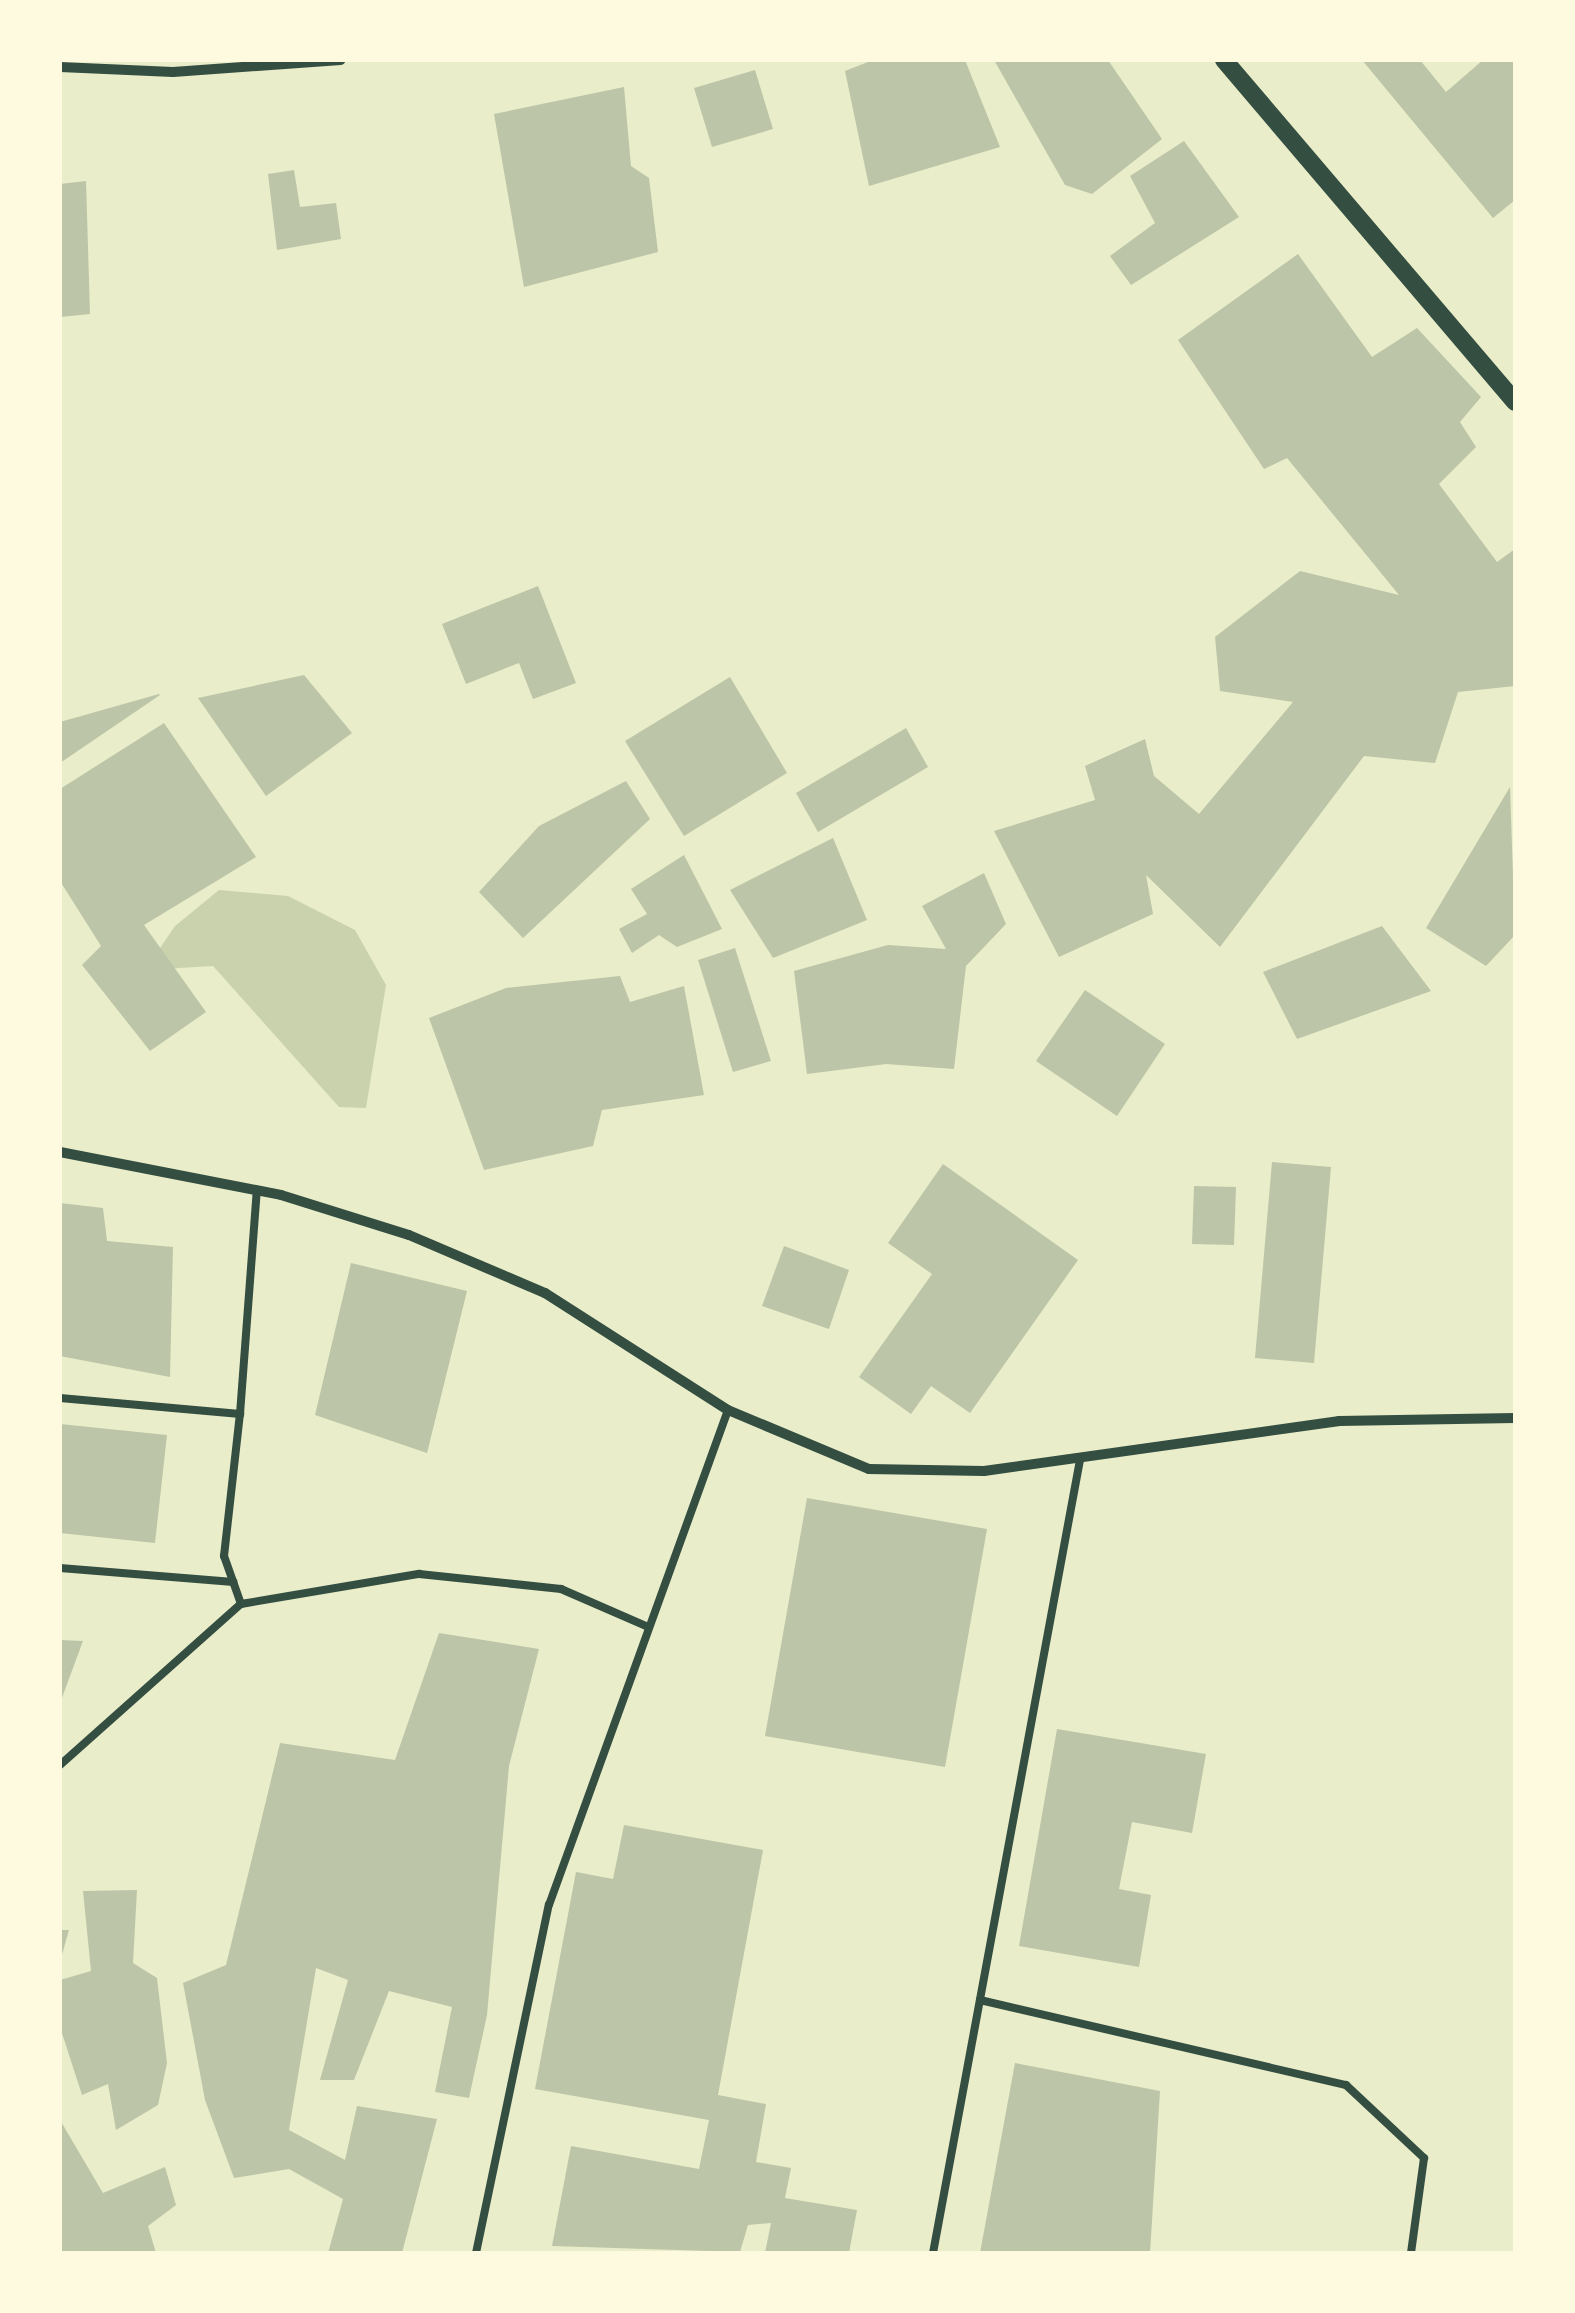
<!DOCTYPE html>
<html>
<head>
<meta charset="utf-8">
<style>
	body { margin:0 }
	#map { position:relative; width:1575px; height:2313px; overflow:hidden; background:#e9edc9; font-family:"Open Sans",sans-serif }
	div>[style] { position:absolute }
	.green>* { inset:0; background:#cad2ad }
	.building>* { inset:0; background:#bcc5a7 }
	.service>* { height:8px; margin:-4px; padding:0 4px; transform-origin:4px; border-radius:4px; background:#344e41 }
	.minor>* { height:10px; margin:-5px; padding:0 5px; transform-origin:5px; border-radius:5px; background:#344e41 }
	.tertiary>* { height:18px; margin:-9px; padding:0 9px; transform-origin:9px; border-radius:9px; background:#344e41 }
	span { translate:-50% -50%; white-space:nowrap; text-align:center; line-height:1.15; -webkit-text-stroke:8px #fefae0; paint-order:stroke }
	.frame { position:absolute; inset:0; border:62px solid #fefae0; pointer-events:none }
</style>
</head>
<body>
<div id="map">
	<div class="green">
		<i style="clip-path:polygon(219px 890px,288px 896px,355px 930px,386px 985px,366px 1108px,339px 1107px,213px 966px,145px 970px,175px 926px)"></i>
	</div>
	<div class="building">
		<i style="clip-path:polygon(873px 60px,965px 60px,1000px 147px,869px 186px,845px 71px)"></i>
		<i style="clip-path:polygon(994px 60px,1108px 60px,1162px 139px,1092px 194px,1065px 185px)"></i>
		<i style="clip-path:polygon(1362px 60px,1420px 60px,1446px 92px,1483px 60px,1515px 60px,1515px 200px,1493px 218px)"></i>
		<i style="clip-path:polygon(755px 70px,773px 129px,712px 147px,694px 88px)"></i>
		<i style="clip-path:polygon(624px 87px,631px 166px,649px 178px,658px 252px,524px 287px,494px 114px)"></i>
		<i style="clip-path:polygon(1184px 141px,1239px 217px,1131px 285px,1110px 256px,1155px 223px,1130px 176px)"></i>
		<i style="clip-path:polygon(294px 170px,300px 207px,336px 203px,341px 239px,277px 250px,268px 174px)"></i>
		<i style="clip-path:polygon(86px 181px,90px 314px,60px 317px,60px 184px)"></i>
		<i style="clip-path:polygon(1298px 254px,1372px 357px,1417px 328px,1481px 397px,1460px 422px,1476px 447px,1439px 484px,1497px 562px,1515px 549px,1515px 686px,1458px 692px,1435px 763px,1364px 756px,1220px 947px,1146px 875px,1153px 914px,1059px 957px,994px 831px,1095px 800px,1085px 766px,1145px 739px,1154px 776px,1199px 814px,1293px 702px,1220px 691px,1215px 637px,1300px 571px,1399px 595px,1287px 458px,1264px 469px,1178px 340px)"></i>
		<i style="clip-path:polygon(538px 586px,576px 683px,533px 699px,519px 663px,466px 684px,442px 624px)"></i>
		<i style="clip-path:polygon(304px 675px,352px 733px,266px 796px,198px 698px)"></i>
		<i style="clip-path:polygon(730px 677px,787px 773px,684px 836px,625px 741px)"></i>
		<i style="clip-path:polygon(159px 694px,160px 695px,60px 763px,60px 722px)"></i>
		<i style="clip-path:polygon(164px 723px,256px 857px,144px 925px,206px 1012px,150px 1051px,82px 965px,101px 946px,60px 881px,60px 789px)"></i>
		<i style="clip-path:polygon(906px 728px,928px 767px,818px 832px,796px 793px)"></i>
		<i style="clip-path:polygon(626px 781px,650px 819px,523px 938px,479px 892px,539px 826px)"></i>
		<i style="clip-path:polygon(1510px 787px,1515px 935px,1486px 966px,1426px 928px)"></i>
		<i style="clip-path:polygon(833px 838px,867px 920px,773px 958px,730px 890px)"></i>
		<i style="clip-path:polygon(684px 855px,722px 929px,677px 947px,659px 935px,632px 953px,619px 929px,647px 914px,631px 889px)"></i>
		<i style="clip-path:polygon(984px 873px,1006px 924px,966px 966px,954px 1069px,886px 1064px,807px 1074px,794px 971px,888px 945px,946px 949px,922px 906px)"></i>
		<i style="clip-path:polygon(1382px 926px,1431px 991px,1297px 1039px,1263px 972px)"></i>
		<i style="clip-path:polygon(735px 948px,771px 1061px,733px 1072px,698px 960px)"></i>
		<i style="clip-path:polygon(620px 976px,630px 1002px,684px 986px,704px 1095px,602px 1110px,593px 1146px,484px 1170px,429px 1018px,506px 988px)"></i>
		<i style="clip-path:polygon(1085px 990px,1165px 1044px,1117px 1116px,1036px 1061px)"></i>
		<i style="clip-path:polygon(1272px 1162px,1331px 1167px,1314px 1363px,1255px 1358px)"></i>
		<i style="clip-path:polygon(943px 1164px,1078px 1260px,970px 1413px,931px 1386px,911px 1414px,859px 1377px,932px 1274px,888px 1243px)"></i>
		<i style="clip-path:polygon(1194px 1186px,1236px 1187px,1234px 1245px,1192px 1244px)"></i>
		<i style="clip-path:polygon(60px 1203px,103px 1208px,107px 1241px,173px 1247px,170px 1377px,60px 1356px)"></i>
		<i style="clip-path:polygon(784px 1246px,849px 1270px,829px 1329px,762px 1306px)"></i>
		<i style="clip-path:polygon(351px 1263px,467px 1291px,427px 1453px,315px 1415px)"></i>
		<i style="clip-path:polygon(60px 1424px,167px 1435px,155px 1543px,60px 1533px)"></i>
		<i style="clip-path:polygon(807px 1498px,987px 1529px,945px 1767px,765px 1736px)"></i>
		<i style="clip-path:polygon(439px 1633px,539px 1649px,509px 1766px,487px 2015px,469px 2098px,435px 2092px,452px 2007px,389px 1991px,354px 2080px,320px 2080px,348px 1980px,316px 1968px,289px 2130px,345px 2160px,357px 2106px,437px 2119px,402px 2253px,328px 2253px,343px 2199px,289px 2169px,234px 2178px,205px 2100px,183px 1983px,226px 1965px,280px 1743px,395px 1760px)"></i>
		<i style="clip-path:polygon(60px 1640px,83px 1641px,60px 1703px)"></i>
		<i style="clip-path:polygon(1057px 1729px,1206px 1754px,1192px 1833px,1132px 1822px,1119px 1889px,1151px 1895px,1139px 1967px,1019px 1946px)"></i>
		<i style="clip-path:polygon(624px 1825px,763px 1850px,718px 2095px,766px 2104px,756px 2162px,791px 2168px,785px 2198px,857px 2210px,849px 2253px,765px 2253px,771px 2223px,748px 2225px,740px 2252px,552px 2246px,571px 2146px,699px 2169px,709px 2120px,535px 2089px,576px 1872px,613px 1879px)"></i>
		<i style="clip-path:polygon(137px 1890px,133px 1963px,157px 1978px,167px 2063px,158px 2105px,116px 2130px,108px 2084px,82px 2095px,60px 2027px,60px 1980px,91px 1971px,83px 1891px)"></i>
		<i style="clip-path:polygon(60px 1930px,69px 1930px,61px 1958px,60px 1958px)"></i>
		<i style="clip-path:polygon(1015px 2063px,1160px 2091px,1150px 2253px,980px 2253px)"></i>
		<i style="clip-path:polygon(60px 2120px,103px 2193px,165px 2167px,176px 2205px,148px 2226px,156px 2253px,60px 2253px)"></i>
	</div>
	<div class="service">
		<i style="left:60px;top:1398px;width:181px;rotate:5.1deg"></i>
		<i style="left:240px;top:1414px;width:225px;rotate:-85.7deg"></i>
		<i style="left:60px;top:1568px;width:174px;rotate:4.6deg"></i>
		<i style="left:241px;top:1604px;width:181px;rotate:-9.6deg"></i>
		<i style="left:419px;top:1574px;width:143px;rotate:6deg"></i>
		<i style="left:561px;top:1589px;width:93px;rotate:23.5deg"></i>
		<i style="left:60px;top:1765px;width:242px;rotate:-41.7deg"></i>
		<i style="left:241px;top:1604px;width:51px;rotate:-109.5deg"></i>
		<i style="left:224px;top:1556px;width:143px;rotate:-83.6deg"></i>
		<i style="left:980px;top:2000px;width:376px;rotate:13.1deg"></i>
		<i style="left:1346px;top:2085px;width:107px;rotate:43.1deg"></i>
		<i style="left:1424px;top:2158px;width:96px;rotate:97.8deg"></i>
		<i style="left:476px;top:2253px;width:356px;rotate:-78.2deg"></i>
		<i style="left:549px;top:1905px;width:526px;rotate:-70.12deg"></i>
		<i style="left:933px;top:2253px;width:807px;rotate:-79.5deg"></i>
	</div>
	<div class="minor">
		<i style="left:60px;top:67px;width:113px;rotate:2.5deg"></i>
		<i style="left:173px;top:72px;width:168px;rotate:-4.1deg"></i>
		<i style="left:60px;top:1152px;width:225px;rotate:11deg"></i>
		<i style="left:281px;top:1195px;width:134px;rotate:17.4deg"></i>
		<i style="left:409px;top:1235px;width:148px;rotate:23.1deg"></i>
		<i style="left:545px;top:1293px;width:217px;rotate:32.6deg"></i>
		<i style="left:728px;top:1410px;width:153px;rotate:22.7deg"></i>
		<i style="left:869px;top:1469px;width:115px;rotate:1deg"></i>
		<i style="left:984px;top:1471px;width:359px;rotate:-8deg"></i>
		<i style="left:1339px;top:1421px;width:176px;rotate:-1deg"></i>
	</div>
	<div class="tertiary">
		<i style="left:1224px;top:60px;width:449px;rotate:49.6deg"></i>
	</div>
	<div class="frame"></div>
</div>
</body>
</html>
